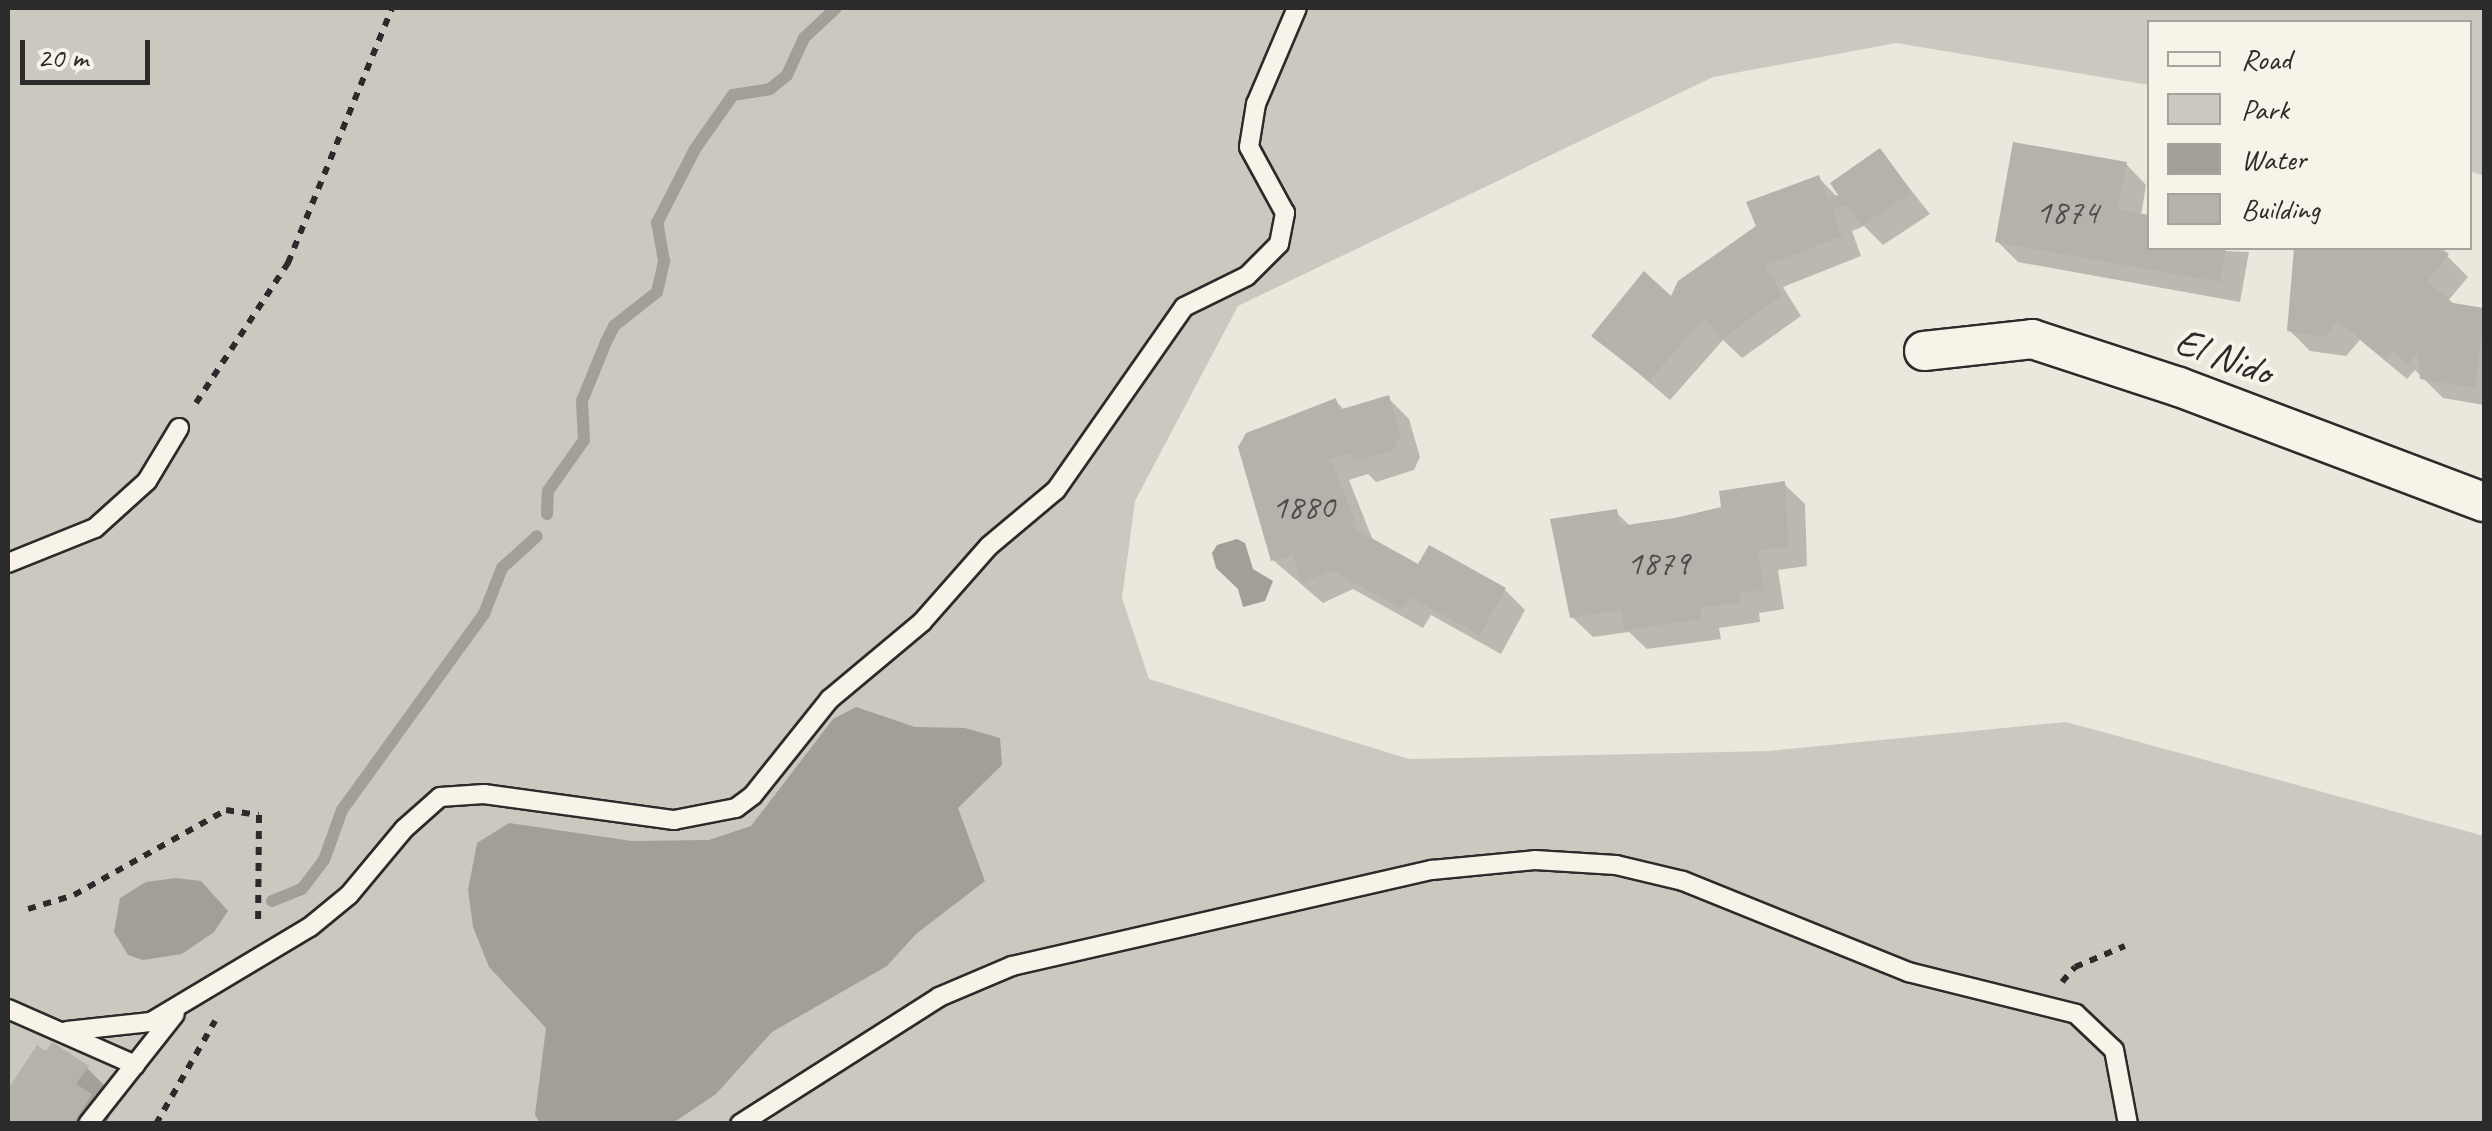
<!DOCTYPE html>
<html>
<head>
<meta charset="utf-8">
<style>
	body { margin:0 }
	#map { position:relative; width:2492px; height:1131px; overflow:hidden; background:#ebe7dd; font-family:Caveat,sans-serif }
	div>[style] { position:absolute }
	.green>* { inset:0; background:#cbc8bf }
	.water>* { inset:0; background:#a29f98 }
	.shadow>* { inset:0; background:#0003 }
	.stream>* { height:12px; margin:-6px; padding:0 6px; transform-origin:6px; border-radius:6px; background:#a29f98 }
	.building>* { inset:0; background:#b5b2ab }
	.path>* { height:6px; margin-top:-3px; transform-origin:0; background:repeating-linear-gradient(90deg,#2b2b2b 0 8px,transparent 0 16px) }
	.roads { filter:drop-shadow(2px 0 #2b2b2b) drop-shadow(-2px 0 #2b2b2b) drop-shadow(0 2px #2b2b2b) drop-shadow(0 -2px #2b2b2b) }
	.lane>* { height:18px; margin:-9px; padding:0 9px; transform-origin:9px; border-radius:9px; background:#f7f3e8 }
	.street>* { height:38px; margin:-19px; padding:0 19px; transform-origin:19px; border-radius:19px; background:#f7f3e8 }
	span { translate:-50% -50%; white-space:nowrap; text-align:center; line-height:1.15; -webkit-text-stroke:8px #f7f3e8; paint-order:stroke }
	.number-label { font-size:35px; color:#4e4d4b }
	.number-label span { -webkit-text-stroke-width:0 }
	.street-label { font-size:40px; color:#2b2b2b }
	.frame { position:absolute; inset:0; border:10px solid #2b2b2b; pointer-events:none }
	.legend { position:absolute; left:2147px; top:20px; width:325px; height:230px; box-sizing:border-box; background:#f7f3e8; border:2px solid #a5a39c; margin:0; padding:12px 18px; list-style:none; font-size:30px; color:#2b2b2b }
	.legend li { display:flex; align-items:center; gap:20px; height:50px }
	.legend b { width:50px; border:2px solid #a5a39c }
	.scale { position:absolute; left:20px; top:40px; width:130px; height:45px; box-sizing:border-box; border:5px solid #2b2b2b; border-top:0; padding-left:12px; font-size:30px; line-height:35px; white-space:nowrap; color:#2b2b2b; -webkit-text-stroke:8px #f7f3e8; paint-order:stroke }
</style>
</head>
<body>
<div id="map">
	<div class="green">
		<i style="clip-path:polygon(8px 8px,2484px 8px,2484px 176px,2470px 171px,2470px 22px,2150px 22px,2149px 85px,1896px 43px,1713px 77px,1238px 306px,1135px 501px,1122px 598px,1149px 679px,1409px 759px,1769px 751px,2066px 722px,2484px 836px,2484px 1123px,8px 1123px)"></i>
	</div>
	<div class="water">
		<i style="clip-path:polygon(1237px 539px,1245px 543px,1253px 569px,1273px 581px,1265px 601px,1243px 607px,1238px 589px,1216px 568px,1212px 553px,1217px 545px)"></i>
		<i style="clip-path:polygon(856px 707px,915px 727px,965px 728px,1000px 738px,1002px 765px,958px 808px,985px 881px,916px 934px,887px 966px,772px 1032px,716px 1094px,673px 1123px,540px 1123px,535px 1115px,546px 1028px,489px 967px,473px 927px,468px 890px,477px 843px,509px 823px,632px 841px,709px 840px,751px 826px,833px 719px)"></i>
		<i style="clip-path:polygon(176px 878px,201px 881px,228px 911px,214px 932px,182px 954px,143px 960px,128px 955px,114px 932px,120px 898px,146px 882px)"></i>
	</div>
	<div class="shadow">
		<i style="clip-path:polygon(1880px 151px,1930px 214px,1883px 245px,1864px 226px,1852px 231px,1861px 256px,1783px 287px,1801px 316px,1742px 358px,1723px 340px,1670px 400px,1594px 336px,1671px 300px,1818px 177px,1844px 204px)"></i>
		<i style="clip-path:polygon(2126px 164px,2146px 185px,2141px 216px,2150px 248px,2249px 252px,2240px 302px,2018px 262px,1998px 242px)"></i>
		<i style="clip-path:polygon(2297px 248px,2382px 254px,2387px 248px,2437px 248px,2447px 256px,2468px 277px,2447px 302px,2484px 311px,2484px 405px,2443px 398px,2415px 370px,2407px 379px,2360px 340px,2346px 356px,2310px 351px,2289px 330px)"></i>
		<i style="clip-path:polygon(1388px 398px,1409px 419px,1420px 457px,1414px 470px,1376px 482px,1368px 474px,1349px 480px,1374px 543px,1419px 567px,1505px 590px,1525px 610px,1501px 654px,1431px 615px,1423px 628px,1353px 589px,1323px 603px,1273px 560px,1336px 401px,1345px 411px)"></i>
		<i style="clip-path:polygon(1784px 484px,1805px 504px,1807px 566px,1778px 570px,1784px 609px,1759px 613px,1760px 622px,1719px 628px,1721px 639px,1647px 649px,1629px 632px,1593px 637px,1572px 617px,1616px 512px,1631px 527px,1724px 509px)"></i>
		<i style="clip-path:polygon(38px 1048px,87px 1068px,107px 1088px,97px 1104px,110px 1116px,106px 1124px,8px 1124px,13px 1105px,8px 1093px)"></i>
	</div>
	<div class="stream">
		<i style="left:547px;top:514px;width:23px;rotate:-88deg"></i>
		<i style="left:548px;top:491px;width:62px;rotate:-54.8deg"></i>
		<i style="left:584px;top:440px;width:39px;rotate:-93deg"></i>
		<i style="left:582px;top:401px;width:64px;rotate:-67.9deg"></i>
		<i style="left:606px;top:342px;width:18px;rotate:-63deg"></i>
		<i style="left:614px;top:326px;width:55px;rotate:-38.3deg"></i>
		<i style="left:657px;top:292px;width:32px;rotate:-77deg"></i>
		<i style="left:664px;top:261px;width:39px;rotate:-100deg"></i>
		<i style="left:657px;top:223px;width:83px;rotate:-62.8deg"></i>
		<i style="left:695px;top:149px;width:66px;rotate:-54.9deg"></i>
		<i style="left:733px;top:95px;width:37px;rotate:-9deg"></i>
		<i style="left:770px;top:89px;width:22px;rotate:-39deg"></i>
		<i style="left:787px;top:75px;width:41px;rotate:-65.3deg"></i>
		<i style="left:804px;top:38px;width:44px;rotate:-43.2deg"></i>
		<i style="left:272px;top:901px;width:32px;rotate:-22deg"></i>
		<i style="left:302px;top:889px;width:36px;rotate:-53deg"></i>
		<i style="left:324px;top:860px;width:53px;rotate:-70.2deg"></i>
		<i style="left:342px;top:810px;width:242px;rotate:-54.1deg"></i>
		<i style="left:484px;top:614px;width:49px;rotate:-68.6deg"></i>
		<i style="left:502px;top:568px;width:47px;rotate:-42.4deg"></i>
	</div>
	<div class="building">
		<i style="clip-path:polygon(2013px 142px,2127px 162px,2118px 210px,2150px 215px,2150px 248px,2226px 248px,2220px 282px,1995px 242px)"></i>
		<i style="clip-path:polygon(1880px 148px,1912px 192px,1861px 226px,1846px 205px,1833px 211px,1842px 236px,1765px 266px,1782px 295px,1720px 340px,1705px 317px,1649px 381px,1591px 336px,1644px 271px,1671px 296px,1678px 281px,1756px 226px,1746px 202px,1819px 175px,1828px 198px,1838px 195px,1830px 183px)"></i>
		<i style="clip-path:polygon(2294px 248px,2441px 248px,2449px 254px,2427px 282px,2453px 303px,2484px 308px,2475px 388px,2420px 379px,2418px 353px,2408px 364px,2393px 351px,2386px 360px,2338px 321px,2325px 337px,2287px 331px)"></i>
		<i style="clip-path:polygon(1389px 395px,1400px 435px,1394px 450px,1353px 462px,1351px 453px,1330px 459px,1355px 520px,1350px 526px,1418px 564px,1429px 545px,1506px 588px,1480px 635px,1410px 597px,1402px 609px,1331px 570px,1301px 584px,1293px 555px,1271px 561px,1238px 447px,1246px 433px,1336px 398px,1339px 410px)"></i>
		<i style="clip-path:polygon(1785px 481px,1788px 546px,1758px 550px,1764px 590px,1739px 593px,1741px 602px,1700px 608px,1702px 619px,1624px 630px,1621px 610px,1570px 618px,1550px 519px,1617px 509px,1620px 526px,1675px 518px,1721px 507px,1719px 491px)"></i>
		<i style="clip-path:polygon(52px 1042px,89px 1066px,76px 1084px,92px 1094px,73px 1124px,8px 1124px,8px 1089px,37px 1045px,46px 1051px)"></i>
	</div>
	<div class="path">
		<i style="left:196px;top:403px;width:168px;rotate:-56.7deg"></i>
		<i style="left:288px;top:263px;width:275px;rotate:-67.8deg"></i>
		<i style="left:28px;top:909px;width:48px;rotate:-16.9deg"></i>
		<i style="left:74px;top:895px;width:174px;rotate:-29.2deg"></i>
		<i style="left:226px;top:810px;width:33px;rotate:9deg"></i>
		<i style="left:259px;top:815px;width:107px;rotate:90.5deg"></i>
		<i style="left:2062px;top:982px;width:20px;rotate:-49deg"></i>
		<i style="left:2075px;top:967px;width:54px;rotate:-22.8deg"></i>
		<i style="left:156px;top:1124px;width:119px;rotate:-60.2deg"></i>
	</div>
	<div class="roads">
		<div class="lane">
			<i style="left:8px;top:563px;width:94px;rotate:-21.9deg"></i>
			<i style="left:95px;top:528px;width:70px;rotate:-42.1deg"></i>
			<i style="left:147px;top:481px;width:62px;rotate:-58.9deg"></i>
			<i style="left:8px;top:1009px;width:139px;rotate:23.8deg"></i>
			<i style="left:67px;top:1031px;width:84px;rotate:-6.1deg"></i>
			<i style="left:151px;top:1022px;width:185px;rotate:-30.9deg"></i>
			<i style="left:310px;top:927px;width:50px;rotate:-39.4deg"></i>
			<i style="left:349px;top:895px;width:86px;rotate:-50.2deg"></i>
			<i style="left:404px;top:829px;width:48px;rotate:-41.6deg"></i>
			<i style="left:440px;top:797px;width:44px;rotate:-3.9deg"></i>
			<i style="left:484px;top:794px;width:192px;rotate:7.8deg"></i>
			<i style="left:674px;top:820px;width:63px;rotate:-11deg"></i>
			<i style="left:736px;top:808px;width:21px;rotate:-37deg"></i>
			<i style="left:753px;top:795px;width:123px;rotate:-51.3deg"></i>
			<i style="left:830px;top:699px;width:120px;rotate:-39.9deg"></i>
			<i style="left:922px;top:622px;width:101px;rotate:-48.6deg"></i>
			<i style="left:989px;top:546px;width:87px;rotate:-39.9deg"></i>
			<i style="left:1056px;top:490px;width:223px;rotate:-55deg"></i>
			<i style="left:1184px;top:307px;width:70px;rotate:-26.2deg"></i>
			<i style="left:1247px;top:276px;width:45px;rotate:-45deg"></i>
			<i style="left:1279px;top:244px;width:32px;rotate:-79deg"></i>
			<i style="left:1285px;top:213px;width:75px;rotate:-118.6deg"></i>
			<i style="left:1249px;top:147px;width:44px;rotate:-80.8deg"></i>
			<i style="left:1256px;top:104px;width:104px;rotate:-66.9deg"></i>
			<i style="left:88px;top:1124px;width:140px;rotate:-51.7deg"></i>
			<i style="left:740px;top:1124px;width:236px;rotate:-32.5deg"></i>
			<i style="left:939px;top:997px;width:79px;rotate:-23deg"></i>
			<i style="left:1012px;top:966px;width:431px;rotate:-12.9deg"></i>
			<i style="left:1432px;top:870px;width:103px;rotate:-5.5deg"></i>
			<i style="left:1535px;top:860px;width:81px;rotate:3.5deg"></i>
			<i style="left:1616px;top:865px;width:69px;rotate:13.4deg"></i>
			<i style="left:1683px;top:881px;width:243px;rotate:22deg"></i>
			<i style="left:1908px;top:972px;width:173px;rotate:14deg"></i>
			<i style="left:2076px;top:1014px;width:52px;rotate:43.5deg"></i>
			<i style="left:2114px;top:1050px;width:75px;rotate:79.3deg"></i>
		</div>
		<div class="street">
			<i style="left:1924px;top:351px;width:109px;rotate:-6.3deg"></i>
			<i style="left:2032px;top:339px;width:155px;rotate:18.1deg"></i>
			<i style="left:2179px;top:387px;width:326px;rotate:20.7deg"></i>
		</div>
	</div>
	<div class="number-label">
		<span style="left:2067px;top:212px">1874</span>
		<span style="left:1303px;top:507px">1880</span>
		<span style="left:1658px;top:563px">1879</span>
	</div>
	<div class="street-label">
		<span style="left:2224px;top:356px;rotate:20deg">El Nido</span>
	</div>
	<div class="frame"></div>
	<ul class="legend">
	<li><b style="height:12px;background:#f7f3e8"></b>Road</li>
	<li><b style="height:28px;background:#cbc8bf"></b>Park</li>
	<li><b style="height:28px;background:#a29f98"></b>Water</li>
	<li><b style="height:28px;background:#b5b2ab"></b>Building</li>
	</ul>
	<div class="scale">20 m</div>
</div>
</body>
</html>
